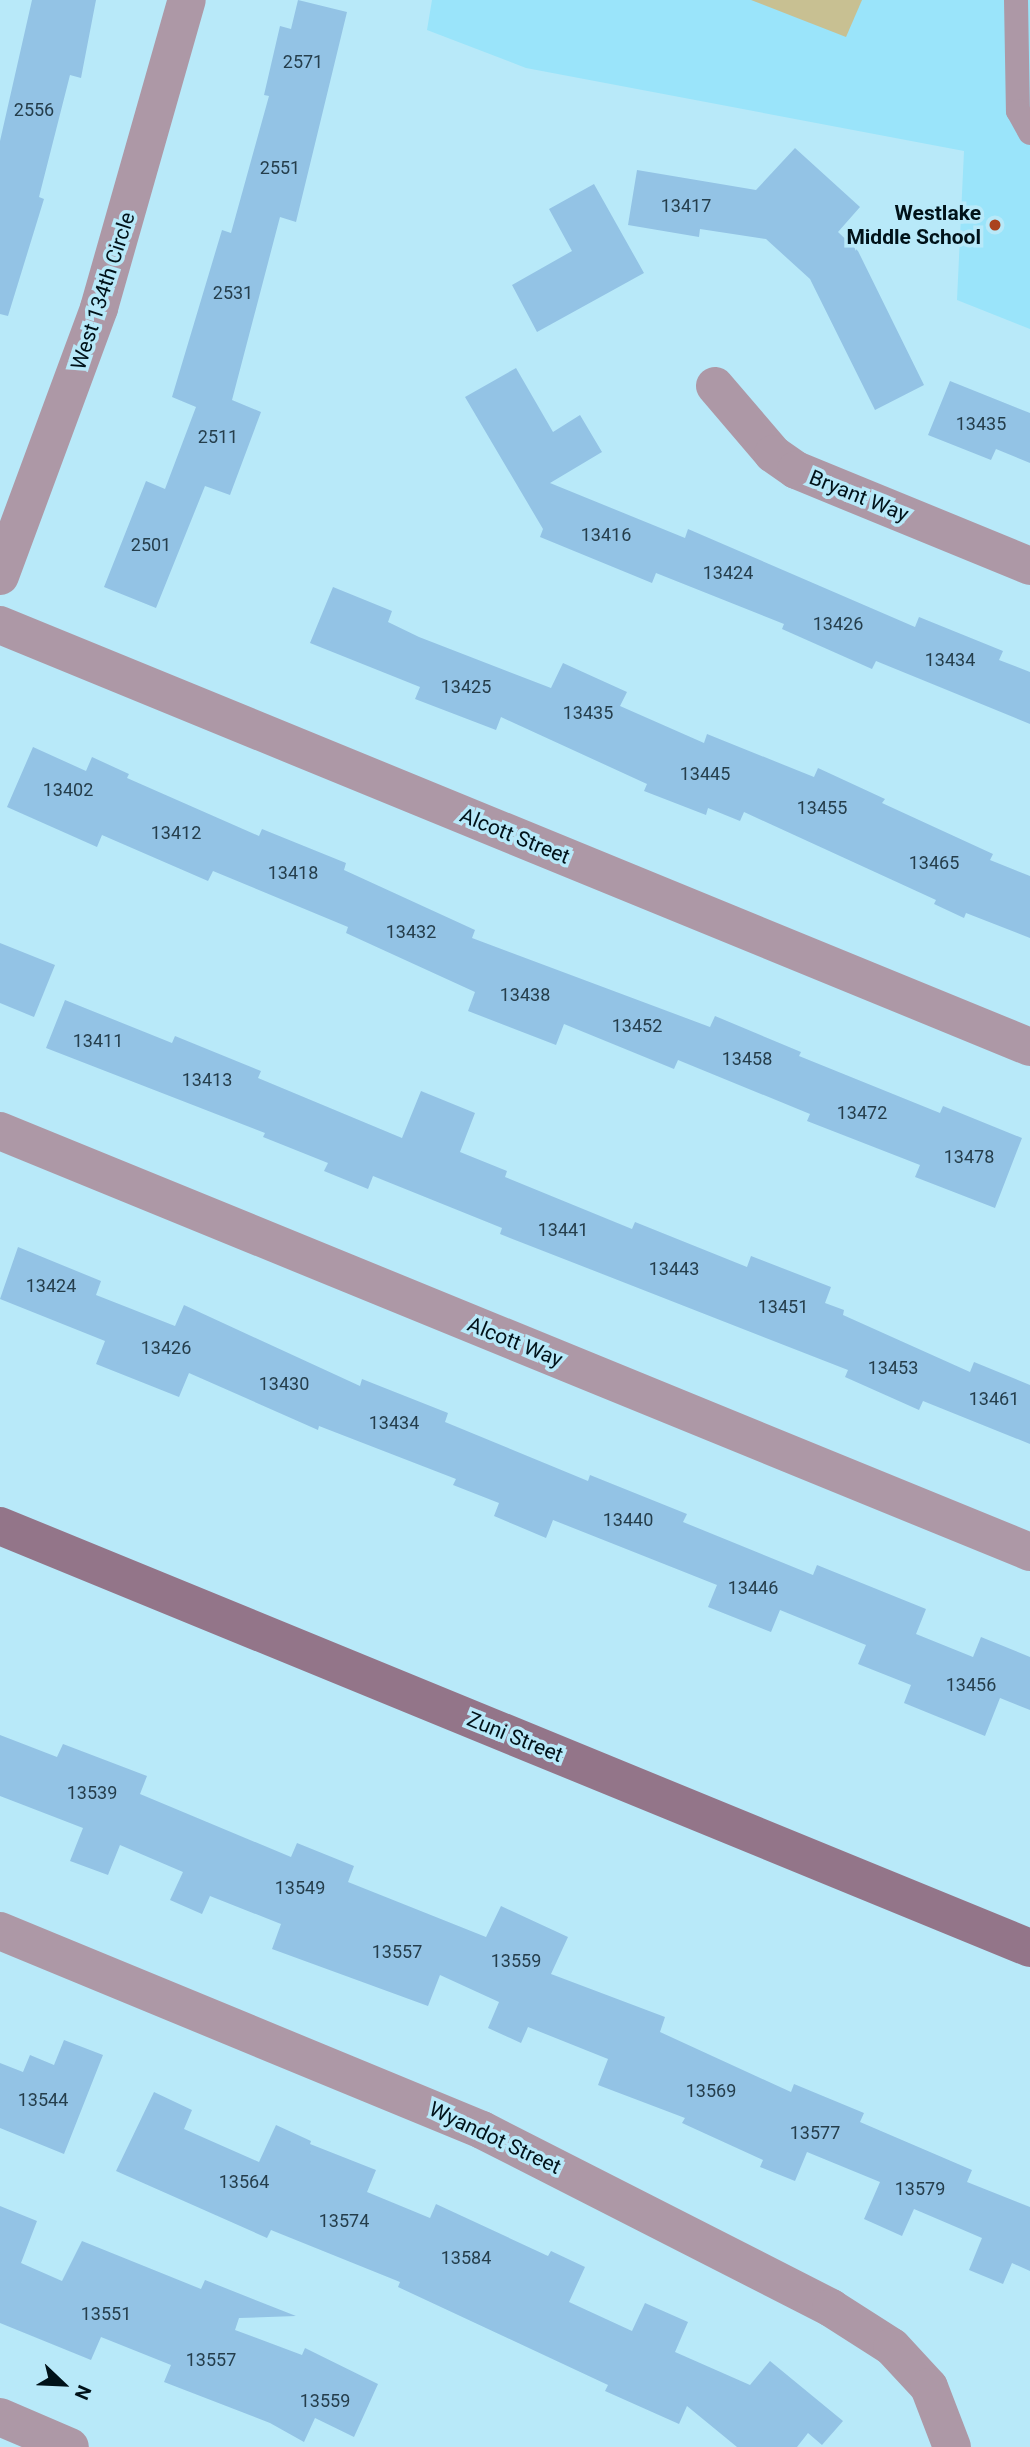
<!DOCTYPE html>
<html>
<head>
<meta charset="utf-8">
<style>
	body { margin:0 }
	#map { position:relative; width:1030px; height:2447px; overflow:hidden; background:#b8e9f9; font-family:Roboto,sans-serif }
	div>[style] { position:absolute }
	.built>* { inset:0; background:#9ae4fa }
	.green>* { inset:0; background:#c8c092 }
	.building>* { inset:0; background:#93c3e5 }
	.lane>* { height:24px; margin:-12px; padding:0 12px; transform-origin:12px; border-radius:12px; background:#ad98a6 }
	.street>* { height:38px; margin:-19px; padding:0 19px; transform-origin:19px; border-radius:19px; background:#ad98a6 }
	.secondary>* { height:38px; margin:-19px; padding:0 19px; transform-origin:19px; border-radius:19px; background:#937589 }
	.dots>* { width:19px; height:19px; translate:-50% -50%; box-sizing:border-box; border:4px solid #b8e9f9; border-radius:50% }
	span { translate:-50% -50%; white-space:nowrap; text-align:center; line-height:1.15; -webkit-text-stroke:7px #b8e9f9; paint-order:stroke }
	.number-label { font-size:18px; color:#253e4c }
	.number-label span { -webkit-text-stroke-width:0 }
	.poi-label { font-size:21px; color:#001219; font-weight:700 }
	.right { translate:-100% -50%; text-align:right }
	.street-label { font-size:21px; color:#001219 }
	.north { position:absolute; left:28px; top:2349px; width:70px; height:70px; -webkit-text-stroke:5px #b8e9f9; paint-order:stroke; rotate:113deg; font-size:19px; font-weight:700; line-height:28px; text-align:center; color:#001219 }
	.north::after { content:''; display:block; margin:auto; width:24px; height:32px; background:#001219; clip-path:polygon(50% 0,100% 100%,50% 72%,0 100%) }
</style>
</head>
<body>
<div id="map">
	<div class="built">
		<i style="clip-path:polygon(432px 0,1030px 0,1030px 329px,957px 300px,964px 151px,526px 68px,427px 30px)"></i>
	</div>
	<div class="green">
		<i style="clip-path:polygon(751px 0,862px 0,846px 37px)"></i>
	</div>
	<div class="building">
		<i style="clip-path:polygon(32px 0,96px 0,81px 78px,70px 75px,39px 197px,44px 199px,8px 316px,0 314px,0 141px)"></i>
		<i style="clip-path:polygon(298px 0,347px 12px,296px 222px,280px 217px,232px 400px,261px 412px,230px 495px,205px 486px,156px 608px,104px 587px,146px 481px,165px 489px,196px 407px,172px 397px,222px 230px,231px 233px,269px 96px,264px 95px,280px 26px,291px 29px)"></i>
		<i style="clip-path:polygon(795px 148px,860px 207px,838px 232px,858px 251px,924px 385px,875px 410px,810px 279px,766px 239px,700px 229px,699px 237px,628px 225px,637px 170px,756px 190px)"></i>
		<i style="clip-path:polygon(594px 184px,644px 273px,537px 332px,512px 285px,572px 251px,549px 209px)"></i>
		<i style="clip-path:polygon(516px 368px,553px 432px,580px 415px,602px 452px,550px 483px,685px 538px,688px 529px,915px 627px,919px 617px,1003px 651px,999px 660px,1030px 672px,1030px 724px,876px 661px,872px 669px,782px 629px,784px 624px,656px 573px,652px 583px,540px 537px,543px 529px,465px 397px)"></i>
		<i style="clip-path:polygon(950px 381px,1030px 413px,1030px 463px,996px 449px,991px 460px,928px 435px)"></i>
		<i style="clip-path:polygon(333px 587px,392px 611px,388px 622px,419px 637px,551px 688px,563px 663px,627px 692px,620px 706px,704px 743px,707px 734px,814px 777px,818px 768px,885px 799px,882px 803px,993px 854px,990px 860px,1030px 876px,1030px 938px,966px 913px,964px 918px,934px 904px,936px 900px,744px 812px,740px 821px,708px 808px,706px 815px,644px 791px,647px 784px,501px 717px,496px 730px,415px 699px,420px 687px,310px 643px)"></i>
		<i style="clip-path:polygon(33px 747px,86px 771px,92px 757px,129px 774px,127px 778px,259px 836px,262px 829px,346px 863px,344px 870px,475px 930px,472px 938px,710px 1027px,715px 1016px,801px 1052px,799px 1056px,940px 1113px,943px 1106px,1022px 1138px,995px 1208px,915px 1177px,920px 1165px,807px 1121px,810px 1114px,678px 1060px,674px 1069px,564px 1024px,556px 1045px,468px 1011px,475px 992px,346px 933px,348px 927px,213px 871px,208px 881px,102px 835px,97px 847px,7px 807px)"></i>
		<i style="clip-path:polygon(0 943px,55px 965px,34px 1017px,0 1003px)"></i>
		<i style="clip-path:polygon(65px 1000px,172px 1043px,175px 1036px,261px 1071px,258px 1078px,402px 1138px,421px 1091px,475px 1113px,460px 1152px,507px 1171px,505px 1177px,632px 1229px,635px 1222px,747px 1267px,751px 1256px,831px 1287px,825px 1303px,844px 1310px,843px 1315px,970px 1372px,974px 1362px,1030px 1385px,1030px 1444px,923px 1401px,919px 1410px,845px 1377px,848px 1370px,500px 1234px,502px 1228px,373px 1176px,368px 1189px,324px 1171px,328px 1163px,263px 1137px,265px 1133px,46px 1048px)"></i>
		<i style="clip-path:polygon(18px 1247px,101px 1281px,96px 1295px,175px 1326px,184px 1305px,360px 1386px,362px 1379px,448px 1413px,445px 1422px,588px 1481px,590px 1475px,687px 1514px,683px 1522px,813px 1575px,817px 1565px,926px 1609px,916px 1634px,973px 1657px,981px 1637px,1030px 1657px,1030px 1710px,1000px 1698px,985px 1736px,904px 1703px,911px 1685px,858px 1664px,866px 1645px,780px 1610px,771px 1632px,708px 1607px,717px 1585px,553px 1520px,546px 1538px,494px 1516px,499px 1503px,453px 1485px,456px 1479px,319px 1426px,318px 1430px,189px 1373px,179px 1397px,96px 1364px,105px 1341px,0 1299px)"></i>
		<i style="clip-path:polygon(0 1735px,57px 1757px,63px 1744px,147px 1776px,140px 1794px,291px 1857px,297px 1843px,354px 1866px,348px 1882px,486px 1937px,501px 1906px,568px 1937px,551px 1974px,665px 2017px,660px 2032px,791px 2092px,794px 2084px,864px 2113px,860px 2122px,972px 2170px,967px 2182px,1030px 2207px,1030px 2271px,1012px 2263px,1003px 2284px,969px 2270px,982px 2238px,914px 2209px,902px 2236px,864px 2219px,880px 2182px,807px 2152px,795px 2181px,760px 2167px,763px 2160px,682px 2123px,685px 2118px,598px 2085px,608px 2059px,528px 2027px,521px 2043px,488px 2028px,499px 2002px,440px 1975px,428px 2006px,272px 1949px,281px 1924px,210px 1896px,202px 1914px,170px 1900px,183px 1872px,120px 1845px,108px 1875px,70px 1861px,83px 1828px,0 1796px)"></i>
		<i style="clip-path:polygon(64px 2040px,103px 2055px,64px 2154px,0 2128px,0 2063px,23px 2072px,30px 2055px,54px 2065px)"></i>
		<i style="clip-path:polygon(154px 2092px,192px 2110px,184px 2129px,259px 2162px,276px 2125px,311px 2141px,310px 2144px,376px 2170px,367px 2192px,430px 2218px,436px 2204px,548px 2256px,551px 2251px,585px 2267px,569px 2302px,632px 2331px,645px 2303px,688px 2322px,675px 2352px,750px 2385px,770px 2361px,843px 2421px,822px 2445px,808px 2433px,797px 2447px,737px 2447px,687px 2406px,679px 2424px,605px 2391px,608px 2385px,398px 2287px,400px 2282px,271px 2230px,267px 2238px,116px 2171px)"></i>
		<i style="clip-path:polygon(0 2206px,37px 2221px,21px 2263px,62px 2281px,82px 2241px,201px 2289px,205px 2280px,296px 2316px,239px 2318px,235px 2330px,302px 2355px,305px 2348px,378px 2384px,354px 2437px,315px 2418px,304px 2442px,270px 2423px,164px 2382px,171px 2365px,101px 2337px,91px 2360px,0 2323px)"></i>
	</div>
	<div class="lane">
		<i style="left:1016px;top:0;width:111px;rotate:89deg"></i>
		<i style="left:1018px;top:111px;width:25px;rotate:61deg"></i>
	</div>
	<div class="street">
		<i style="left:715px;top:386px;width:89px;rotate:49.5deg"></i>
		<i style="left:773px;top:454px;width:28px;rotate:35deg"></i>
		<i style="left:796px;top:470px;width:253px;rotate:22.3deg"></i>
		<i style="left:0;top:576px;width:286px;rotate:-69.7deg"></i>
		<i style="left:99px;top:308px;width:320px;rotate:-74.1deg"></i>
		<i style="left:0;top:625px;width:1113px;rotate:22.28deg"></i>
		<i style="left:0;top:1131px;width:1113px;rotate:22.23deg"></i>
		<i style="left:0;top:1931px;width:521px;rotate:22.43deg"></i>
		<i style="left:482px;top:2130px;width:392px;rotate:27deg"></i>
		<i style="left:831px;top:2308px;width:72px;rotate:32.6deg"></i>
		<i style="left:892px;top:2347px;width:54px;rotate:47.2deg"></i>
		<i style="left:929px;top:2387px;width:64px;rotate:69deg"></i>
		<i style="left:0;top:2417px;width:76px;rotate:23.2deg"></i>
	</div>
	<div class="secondary">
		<i style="left:0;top:1526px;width:1113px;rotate:22.28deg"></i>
	</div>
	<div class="dots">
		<i style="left:995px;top:225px;background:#aa431e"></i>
	</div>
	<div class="number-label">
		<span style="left:303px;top:62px">2571</span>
		<span style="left:34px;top:110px">2556</span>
		<span style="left:280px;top:168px">2551</span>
		<span style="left:686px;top:206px">13417</span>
		<span style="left:233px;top:293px">2531</span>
		<span style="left:981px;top:424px">13435</span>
		<span style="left:218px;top:437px">2511</span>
		<span style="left:606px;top:535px">13416</span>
		<span style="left:151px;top:545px">2501</span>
		<span style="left:728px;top:573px">13424</span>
		<span style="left:838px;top:624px">13426</span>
		<span style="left:950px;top:660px">13434</span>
		<span style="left:466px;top:687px">13425</span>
		<span style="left:588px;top:713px">13435</span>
		<span style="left:705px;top:774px">13445</span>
		<span style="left:68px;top:790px">13402</span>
		<span style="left:822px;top:808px">13455</span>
		<span style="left:176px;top:833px">13412</span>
		<span style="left:934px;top:863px">13465</span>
		<span style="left:293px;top:873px">13418</span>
		<span style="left:411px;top:932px">13432</span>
		<span style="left:525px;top:995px">13438</span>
		<span style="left:637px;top:1026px">13452</span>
		<span style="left:98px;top:1041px">13411</span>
		<span style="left:747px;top:1059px">13458</span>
		<span style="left:207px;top:1080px">13413</span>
		<span style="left:862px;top:1113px">13472</span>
		<span style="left:969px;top:1157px">13478</span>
		<span style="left:563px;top:1230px">13441</span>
		<span style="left:674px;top:1269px">13443</span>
		<span style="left:51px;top:1286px">13424</span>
		<span style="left:783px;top:1307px">13451</span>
		<span style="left:166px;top:1348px">13426</span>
		<span style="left:893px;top:1368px">13453</span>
		<span style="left:284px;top:1384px">13430</span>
		<span style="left:994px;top:1399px">13461</span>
		<span style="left:394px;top:1423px">13434</span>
		<span style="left:628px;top:1520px">13440</span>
		<span style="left:753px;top:1588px">13446</span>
		<span style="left:971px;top:1685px">13456</span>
		<span style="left:92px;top:1793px">13539</span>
		<span style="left:300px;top:1888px">13549</span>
		<span style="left:397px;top:1952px">13557</span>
		<span style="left:516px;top:1961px">13559</span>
		<span style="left:711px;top:2091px">13569</span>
		<span style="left:43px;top:2100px">13544</span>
		<span style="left:815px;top:2133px">13577</span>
		<span style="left:244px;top:2182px">13564</span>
		<span style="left:920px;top:2189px">13579</span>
		<span style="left:344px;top:2221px">13574</span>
		<span style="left:466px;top:2258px">13584</span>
		<span style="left:106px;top:2314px">13551</span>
		<span style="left:211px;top:2360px">13557</span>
		<span style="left:325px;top:2401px">13559</span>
	</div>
	<div class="poi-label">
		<span class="right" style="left:981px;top:225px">Westlake<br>Middle School</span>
	</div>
	<div class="street-label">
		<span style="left:103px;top:291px;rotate:-72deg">West 134th Circle</span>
		<span style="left:859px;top:496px;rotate:22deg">Bryant Way</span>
		<span style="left:515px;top:836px;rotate:22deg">Alcott Street</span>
		<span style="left:515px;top:1342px;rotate:22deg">Alcott Way</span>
		<span style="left:515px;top:1737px;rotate:22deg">Zuni Street</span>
		<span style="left:495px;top:2138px;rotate:25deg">Wyandot Street</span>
	</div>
	<div class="north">N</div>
</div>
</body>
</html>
